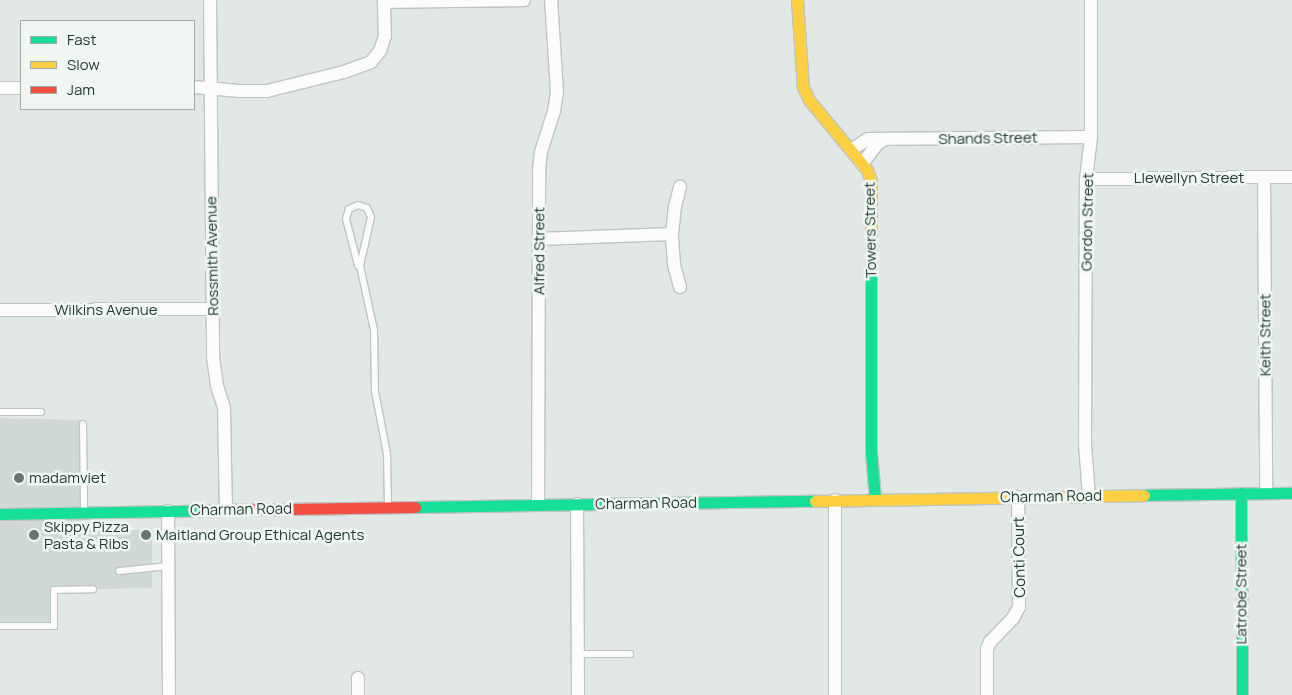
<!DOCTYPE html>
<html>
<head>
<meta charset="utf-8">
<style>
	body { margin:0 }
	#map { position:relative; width:1292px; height:695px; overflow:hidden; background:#e2e8e5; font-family:Manrope,sans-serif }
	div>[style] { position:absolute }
	.built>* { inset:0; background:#d0d9d5 }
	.roads { filter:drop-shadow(1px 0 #bfc4c2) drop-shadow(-1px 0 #bfc4c2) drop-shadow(0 1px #bfc4c2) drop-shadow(0 -1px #bfc4c2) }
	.lane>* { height:6px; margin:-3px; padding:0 3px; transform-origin:3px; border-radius:3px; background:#fbfcfb }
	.street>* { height:12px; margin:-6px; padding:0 6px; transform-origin:6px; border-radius:6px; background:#fbfcfb }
	.fast>* { height:11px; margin:-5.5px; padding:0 5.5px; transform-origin:5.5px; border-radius:5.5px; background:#16e098 }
	.slow>* { height:11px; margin:-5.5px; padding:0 5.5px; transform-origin:5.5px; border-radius:5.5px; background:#ffcf43 }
	.jam>* { height:11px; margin:-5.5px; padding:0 5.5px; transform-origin:5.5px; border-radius:5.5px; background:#f24e42 }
	.dots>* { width:14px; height:14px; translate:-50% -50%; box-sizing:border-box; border:2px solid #f0f7f3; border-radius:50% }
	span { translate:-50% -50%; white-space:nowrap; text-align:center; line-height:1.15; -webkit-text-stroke:5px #f0f7f3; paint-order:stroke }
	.street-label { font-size:15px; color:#223932 }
	.poi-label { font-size:15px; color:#223932 }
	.left { translate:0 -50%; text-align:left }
	.legend { position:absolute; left:20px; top:20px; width:175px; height:90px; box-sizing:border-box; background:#f0f7f3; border:1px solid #9eaba6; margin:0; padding:6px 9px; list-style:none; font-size:15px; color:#223932 }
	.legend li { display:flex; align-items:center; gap:10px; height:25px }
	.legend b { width:25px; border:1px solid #9eaba6 }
</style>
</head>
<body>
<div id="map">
	<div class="built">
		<i style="clip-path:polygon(0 418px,81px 420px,83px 531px,144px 530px,152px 538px,152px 588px,54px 590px,54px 626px,0 626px)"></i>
	</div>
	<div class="roads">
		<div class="lane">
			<i style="left:360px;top:266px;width:50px;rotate:-77.3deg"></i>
			<i style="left:371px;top:217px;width:10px;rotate:-114deg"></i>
			<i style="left:367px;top:208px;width:9px;rotate:-162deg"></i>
			<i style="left:358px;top:205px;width:10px;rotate:156deg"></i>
			<i style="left:349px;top:209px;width:10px;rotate:107deg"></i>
			<i style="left:346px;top:219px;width:48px;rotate:75.4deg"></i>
			<i style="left:358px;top:265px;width:2px;rotate:27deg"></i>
			<i style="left:360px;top:266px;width:66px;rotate:77.7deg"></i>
			<i style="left:374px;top:330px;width:61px;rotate:89.1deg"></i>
			<i style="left:375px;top:391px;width:64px;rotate:79.2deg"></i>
			<i style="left:387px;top:454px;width:53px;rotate:88.9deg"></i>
			<i style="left:0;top:412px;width:41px"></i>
			<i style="left:83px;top:424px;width:87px;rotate:89.3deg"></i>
			<i style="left:119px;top:571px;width:50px;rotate:-5.7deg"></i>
			<i style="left:0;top:626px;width:54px"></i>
			<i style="left:54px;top:626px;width:36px;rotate:-90deg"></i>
			<i style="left:54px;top:590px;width:39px;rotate:-1deg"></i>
			<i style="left:578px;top:654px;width:52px"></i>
		</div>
		<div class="street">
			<i style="left:210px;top:0;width:357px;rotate:89.5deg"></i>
			<i style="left:213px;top:357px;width:29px;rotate:82deg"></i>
			<i style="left:217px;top:386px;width:23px;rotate:72deg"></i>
			<i style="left:224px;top:408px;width:102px;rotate:88.9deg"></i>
			<i style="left:384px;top:2px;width:140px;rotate:-0.8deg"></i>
			<i style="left:194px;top:87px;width:46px;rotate:5deg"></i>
			<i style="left:240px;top:91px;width:27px"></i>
			<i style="left:267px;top:91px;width:79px;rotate:-13.9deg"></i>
			<i style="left:344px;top:72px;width:29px;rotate:-20deg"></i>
			<i style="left:371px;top:62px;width:14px;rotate:-51deg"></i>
			<i style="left:380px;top:51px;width:16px;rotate:-72deg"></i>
			<i style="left:385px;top:36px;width:36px;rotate:-92deg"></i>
			<i style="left:0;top:88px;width:21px"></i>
			<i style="left:851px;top:150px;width:20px;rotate:-33deg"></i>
			<i style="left:868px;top:139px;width:223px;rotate:-0.5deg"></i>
			<i style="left:862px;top:164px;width:25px;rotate:-53deg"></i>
			<i style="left:877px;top:144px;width:9px;rotate:-32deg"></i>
			<i style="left:1264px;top:178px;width:315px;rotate:89.6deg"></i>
			<i style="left:1086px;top:179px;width:206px;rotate:-0.6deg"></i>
			<i style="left:539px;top:239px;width:133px;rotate:-2.2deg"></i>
			<i style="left:680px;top:287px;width:23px;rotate:-105deg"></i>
			<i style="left:674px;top:265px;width:31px;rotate:-94deg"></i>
			<i style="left:672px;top:234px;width:27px;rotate:-84deg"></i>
			<i style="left:675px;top:207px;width:21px;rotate:-76deg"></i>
			<i style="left:0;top:310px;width:213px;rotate:-0.3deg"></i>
			<i style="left:1089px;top:496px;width:52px;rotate:-94.4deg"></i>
			<i style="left:1085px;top:444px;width:265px;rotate:-89.8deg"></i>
			<i style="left:1086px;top:179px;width:42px;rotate:-83.2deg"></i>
			<i style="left:1091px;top:137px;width:137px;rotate:-90deg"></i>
			<i style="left:835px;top:500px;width:195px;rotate:90deg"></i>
			<i style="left:538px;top:504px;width:334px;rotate:-89.8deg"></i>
			<i style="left:539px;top:170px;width:18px;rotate:-84deg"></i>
			<i style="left:541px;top:152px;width:43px;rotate:-72.4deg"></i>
			<i style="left:554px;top:111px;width:19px;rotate:-81deg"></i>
			<i style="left:557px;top:92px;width:92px;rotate:-93.7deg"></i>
			<i style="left:577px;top:504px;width:191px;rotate:89.7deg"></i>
			<i style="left:168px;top:511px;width:184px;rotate:89.7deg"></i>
			<i style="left:358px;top:678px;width:17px;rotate:90deg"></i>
			<i style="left:987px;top:695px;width:46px;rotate:-90deg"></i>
			<i style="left:987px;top:649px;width:8px;rotate:-67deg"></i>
			<i style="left:990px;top:642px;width:33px;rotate:-46deg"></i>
			<i style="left:1013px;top:618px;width:13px;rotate:-61deg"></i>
			<i style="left:1019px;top:607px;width:110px;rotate:-90.5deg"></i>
		</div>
		<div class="fast">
			<i style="left:871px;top:240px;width:212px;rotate:90deg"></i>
			<i style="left:871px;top:452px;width:47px;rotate:85.1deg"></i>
			<i style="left:1241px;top:493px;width:202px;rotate:89.7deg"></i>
			<i style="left:1144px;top:495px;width:148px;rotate:-0.8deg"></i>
			<i style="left:415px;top:507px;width:400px;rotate:-0.9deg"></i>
			<i style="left:0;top:514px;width:222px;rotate:-1deg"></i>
		</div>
		<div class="slow">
			<i style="left:797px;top:0;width:87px;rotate:86.1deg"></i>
			<i style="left:803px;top:87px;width:14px;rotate:65deg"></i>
			<i style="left:809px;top:100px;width:91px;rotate:50.4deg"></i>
			<i style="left:867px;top:170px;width:12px;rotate:70deg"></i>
			<i style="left:871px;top:181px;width:59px;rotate:90deg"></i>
			<i style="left:815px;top:501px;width:329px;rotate:-1deg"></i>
		</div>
		<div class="jam">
			<i style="left:222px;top:510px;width:193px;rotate:-0.9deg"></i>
		</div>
	</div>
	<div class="dots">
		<i style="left:19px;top:478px;background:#657671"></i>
		<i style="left:34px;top:535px;background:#657671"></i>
		<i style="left:146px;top:535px;background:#657671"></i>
	</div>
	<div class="street-label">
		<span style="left:988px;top:138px;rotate:-1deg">Shands Street</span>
		<span style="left:1189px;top:178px">Llewellyn Street</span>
		<span style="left:1087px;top:222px;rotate:-89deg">Gordon Street</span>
		<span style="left:870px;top:230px;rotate:-91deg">Towers Street</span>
		<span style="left:539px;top:251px;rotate:-90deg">Alfred Street</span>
		<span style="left:212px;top:256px;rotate:-91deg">Rossmith Avenue</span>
		<span style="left:106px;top:310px">Wilkins Avenue</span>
		<span style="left:1265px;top:335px;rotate:-90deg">Keith Street</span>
		<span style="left:1051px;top:496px;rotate:-1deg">Charman Road</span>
		<span style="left:646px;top:503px;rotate:-1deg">Charman Road</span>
		<span style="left:241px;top:509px;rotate:-1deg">Charman Road</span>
		<span style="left:1019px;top:557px;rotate:-91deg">Conti Court</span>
		<span style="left:1241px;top:594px;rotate:-90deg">Latrobe Street</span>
	</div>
	<div class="poi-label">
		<span class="left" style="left:29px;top:478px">madamviet</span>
		<span class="left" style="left:44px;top:535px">Skippy Pizza<br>Pasta &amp; Ribs</span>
		<span class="left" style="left:156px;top:535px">Maitland Group Ethical Agents</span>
	</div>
	<ul class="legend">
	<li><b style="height:6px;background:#16e098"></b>Fast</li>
	<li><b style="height:6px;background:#ffcf43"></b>Slow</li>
	<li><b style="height:6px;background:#f24e42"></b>Jam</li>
	</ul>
</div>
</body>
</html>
